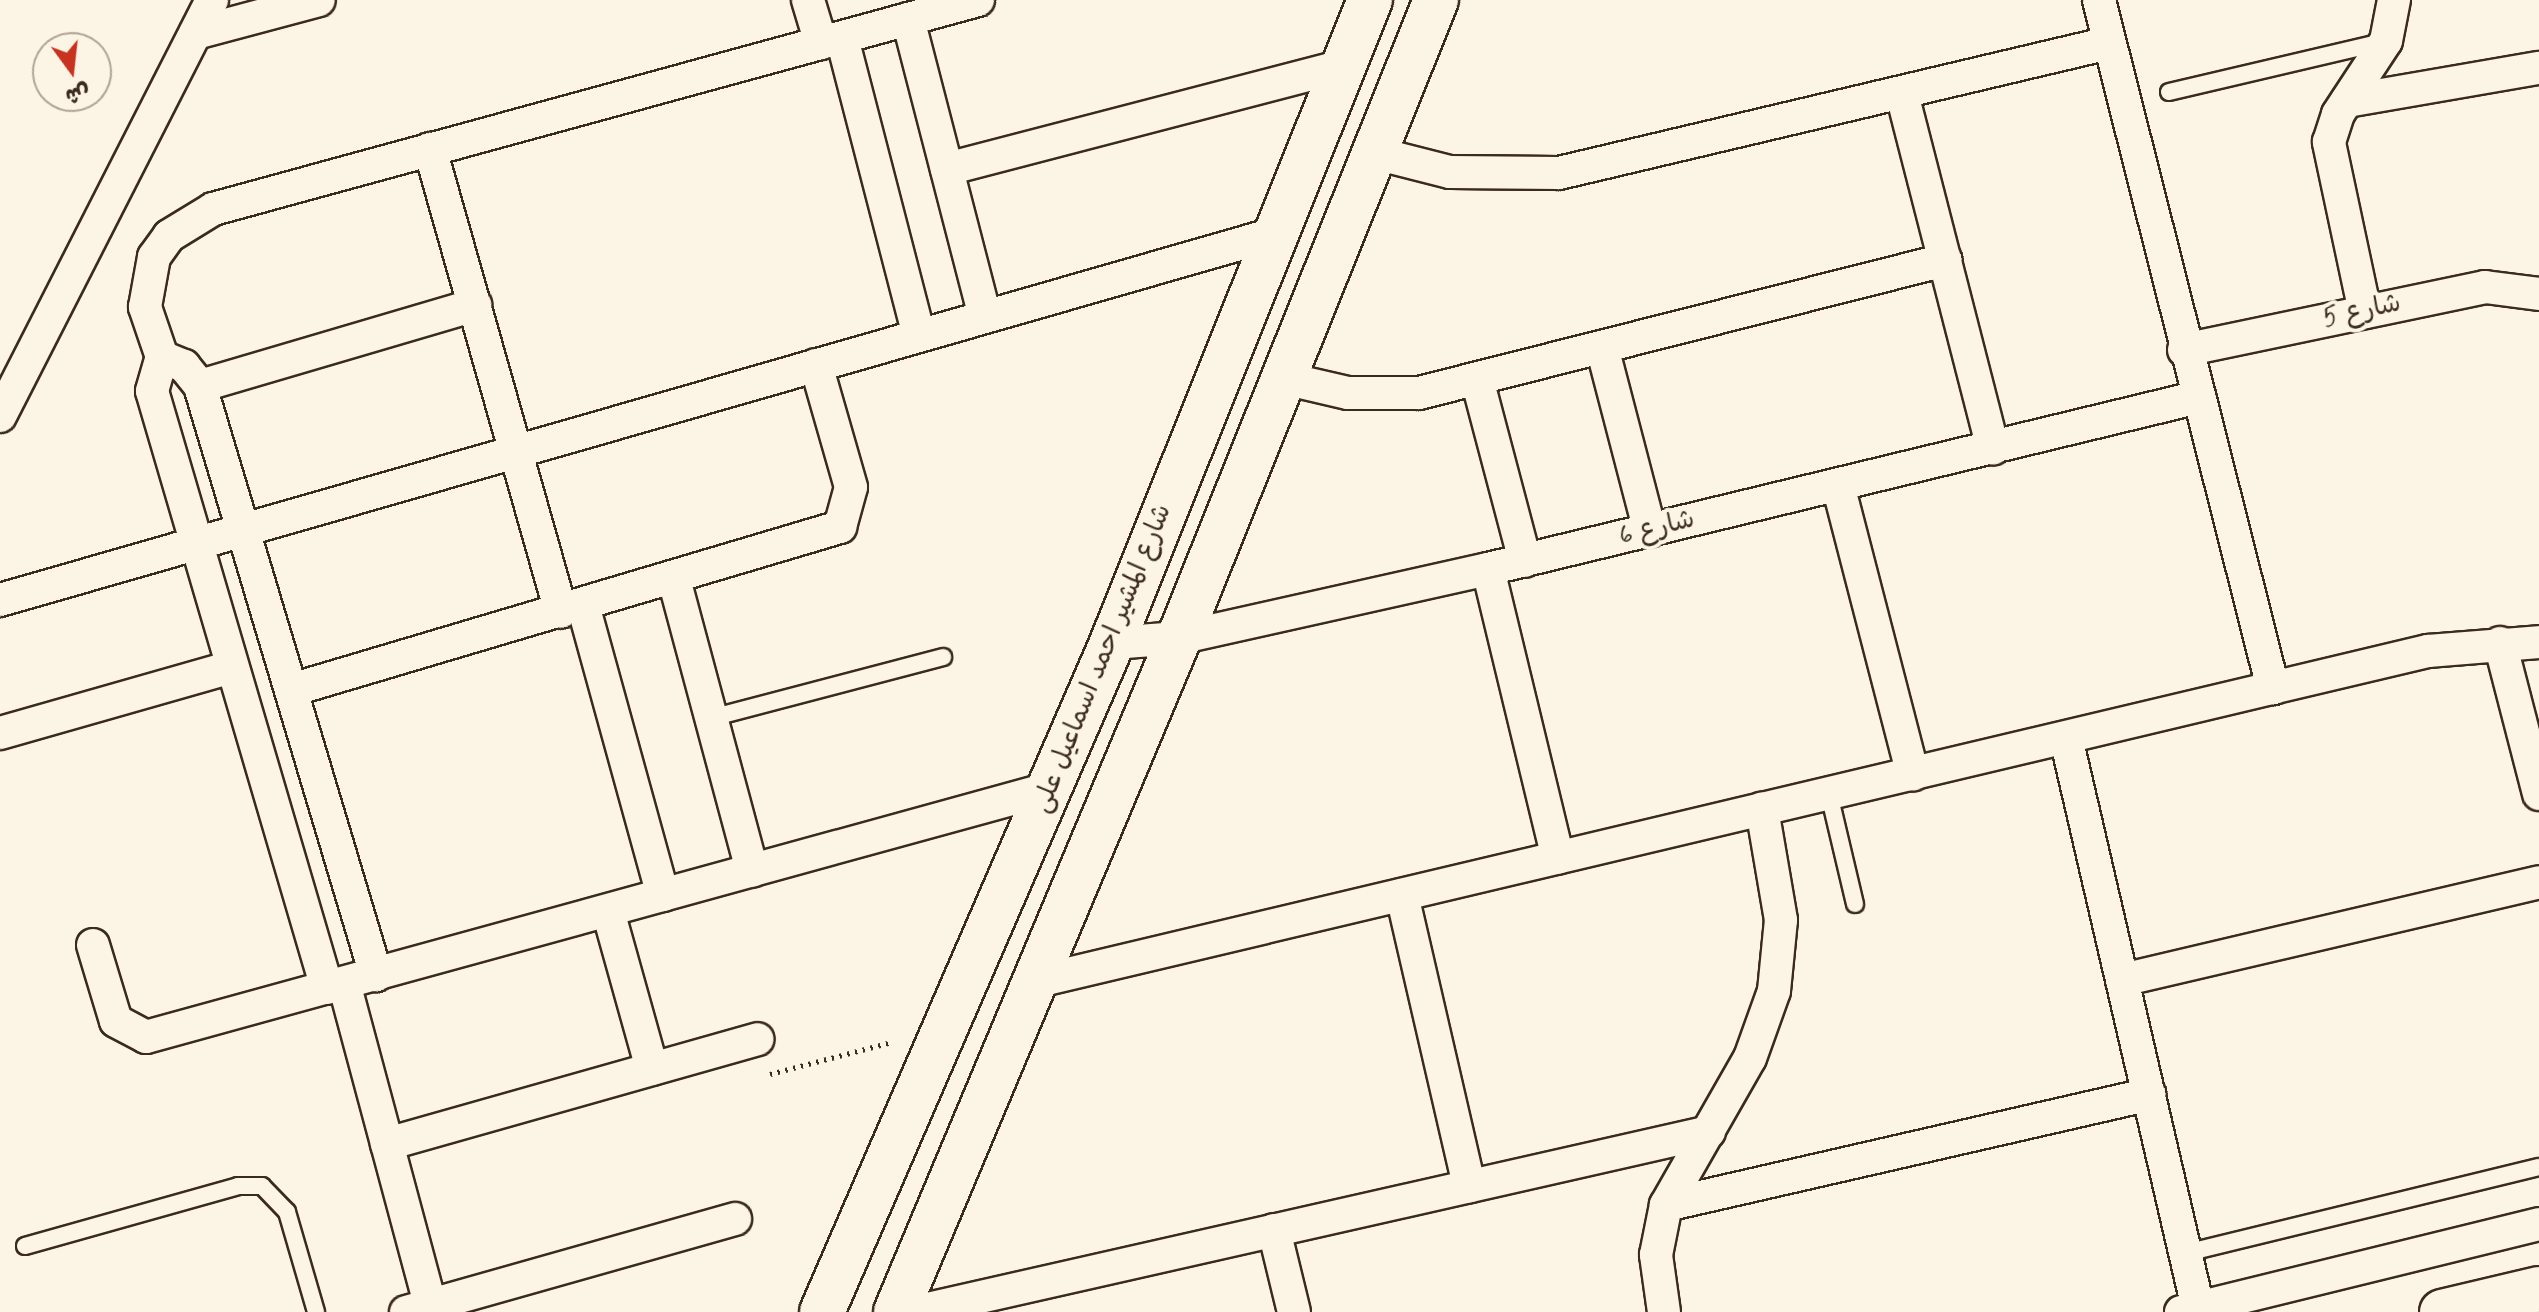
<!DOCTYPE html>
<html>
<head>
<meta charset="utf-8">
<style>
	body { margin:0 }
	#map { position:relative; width:2539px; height:1312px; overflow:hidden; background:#fcf5e5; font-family:Mynerve,"Playpen Sans Arabic",sans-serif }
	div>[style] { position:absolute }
	.path>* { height:5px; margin-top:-2.5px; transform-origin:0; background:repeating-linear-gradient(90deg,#3b2a1e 0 2px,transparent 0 8px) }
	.roads { filter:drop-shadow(2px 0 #3b2a1e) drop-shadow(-2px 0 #3b2a1e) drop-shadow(0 2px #3b2a1e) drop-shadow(0 -2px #3b2a1e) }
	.lane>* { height:16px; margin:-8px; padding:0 8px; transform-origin:8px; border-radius:8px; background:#fcf5e5 }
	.street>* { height:32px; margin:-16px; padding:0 16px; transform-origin:16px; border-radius:16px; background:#fcf5e5 }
	.primary>* { height:44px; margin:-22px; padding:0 22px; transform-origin:22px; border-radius:22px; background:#fcf5e5 }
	span { translate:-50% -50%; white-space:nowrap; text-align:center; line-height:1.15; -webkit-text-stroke:8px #fcf5e5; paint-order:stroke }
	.street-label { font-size:26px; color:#3b2a1e }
	.north { position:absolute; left:32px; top:32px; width:80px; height:80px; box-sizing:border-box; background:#fcf5e5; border:2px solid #afa495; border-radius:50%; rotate:165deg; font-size:22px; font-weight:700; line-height:32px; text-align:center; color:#3b2a1e }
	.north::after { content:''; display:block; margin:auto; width:28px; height:36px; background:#c8321e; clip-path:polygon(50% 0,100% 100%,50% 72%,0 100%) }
</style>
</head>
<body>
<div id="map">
	<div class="path">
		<i style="left:770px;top:1074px;width:126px;rotate:-14.7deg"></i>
	</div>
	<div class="roads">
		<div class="lane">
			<i style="left:2169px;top:92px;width:219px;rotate:-13.2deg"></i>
			<i style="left:711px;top:718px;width:240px;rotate:-14.7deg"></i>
			<i style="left:1829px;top:794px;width:113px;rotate:76.7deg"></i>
			<i style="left:25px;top:1246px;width:221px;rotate:-15.7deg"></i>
			<i style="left:238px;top:1186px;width:24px"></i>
			<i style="left:262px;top:1186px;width:36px;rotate:46deg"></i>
			<i style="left:287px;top:1212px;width:104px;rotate:73.8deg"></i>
			<i style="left:2186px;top:1253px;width:363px;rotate:-13.7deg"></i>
		</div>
		<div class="street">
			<i style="left:808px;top:0;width:45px;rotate:73.2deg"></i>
			<i style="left:2099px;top:0;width:710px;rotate:75.81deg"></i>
			<i style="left:908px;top:19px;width:307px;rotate:75.5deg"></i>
			<i style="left:196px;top:33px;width:127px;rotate:-15deg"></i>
			<i style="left:842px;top:38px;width:307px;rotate:75.5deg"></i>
			<i style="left:1902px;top:94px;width:366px;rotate:75.6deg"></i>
			<i style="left:2347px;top:101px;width:195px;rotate:-9.8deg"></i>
			<i style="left:430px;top:149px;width:481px;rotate:74.2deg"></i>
			<i style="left:1375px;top:153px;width:77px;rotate:14.2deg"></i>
			<i style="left:1450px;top:172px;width:109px;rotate:0.5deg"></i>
			<i style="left:1559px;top:173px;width:565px;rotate:-13.3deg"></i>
			<i style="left:947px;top:169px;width:408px;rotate:-14.6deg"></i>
			<i style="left:2365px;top:312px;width:174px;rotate:-102deg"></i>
			<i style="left:2329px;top:142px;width:29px;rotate:-72deg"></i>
			<i style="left:2338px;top:114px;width:87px;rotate:-56.7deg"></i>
			<i style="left:2386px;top:41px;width:42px;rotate:-79deg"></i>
			<i style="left:1602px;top:347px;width:190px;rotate:75.4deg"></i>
			<i style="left:2184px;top:350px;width:308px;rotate:-11.8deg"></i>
			<i style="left:2485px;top:287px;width:54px;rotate:7.4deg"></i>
			<i style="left:162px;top:357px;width:24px;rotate:22deg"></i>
			<i style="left:184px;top:366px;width:26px;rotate:51deg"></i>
			<i style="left:200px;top:386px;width:615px;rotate:73.36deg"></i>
			<i style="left:1283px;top:378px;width:67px;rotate:13deg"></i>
			<i style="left:1348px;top:393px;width:71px"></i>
			<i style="left:1419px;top:393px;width:543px;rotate:-14.19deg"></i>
			<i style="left:1477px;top:379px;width:188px;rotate:75.2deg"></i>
			<i style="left:200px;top:386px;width:287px;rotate:-16.4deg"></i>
			<i style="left:0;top:416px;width:467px;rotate:-63deg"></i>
			<i style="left:1838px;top:485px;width:299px;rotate:75.5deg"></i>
			<i style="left:1488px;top:569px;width:297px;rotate:76.4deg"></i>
			<i style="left:674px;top:579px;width:302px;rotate:75deg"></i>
			<i style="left:0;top:600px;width:1326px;rotate:-16.03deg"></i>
			<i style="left:583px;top:605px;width:301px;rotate:74.6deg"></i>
			<i style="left:1112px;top:643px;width:67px;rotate:-4.3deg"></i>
			<i style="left:1179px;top:638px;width:317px;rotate:-12.6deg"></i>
			<i style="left:1488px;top:569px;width:732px;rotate:-13.6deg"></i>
			<i style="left:2500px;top:643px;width:156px;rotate:75.5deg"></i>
			<i style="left:291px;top:690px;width:573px;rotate:-16.54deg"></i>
			<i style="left:840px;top:527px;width:41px;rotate:-74.6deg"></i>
			<i style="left:851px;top:487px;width:127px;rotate:-106deg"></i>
			<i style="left:0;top:733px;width:240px;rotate:-15.9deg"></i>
			<i style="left:2066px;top:738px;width:585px;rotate:76.96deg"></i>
			<i style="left:1402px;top:895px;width:299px;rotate:77deg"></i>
			<i style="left:608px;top:911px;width:164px;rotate:74.4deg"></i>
			<i style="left:93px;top:945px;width:79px;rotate:73.2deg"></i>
			<i style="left:116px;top:1021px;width:34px;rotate:28deg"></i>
			<i style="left:146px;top:1037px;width:939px;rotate:-15.38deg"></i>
			<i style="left:2122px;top:980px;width:428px;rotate:-13.2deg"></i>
			<i style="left:1034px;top:982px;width:1433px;rotate:-13.36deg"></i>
			<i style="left:2428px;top:651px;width:111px;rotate:-4.6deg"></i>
			<i style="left:344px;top:983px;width:333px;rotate:75deg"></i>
			<i style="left:327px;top:988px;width:622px;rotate:-106.34deg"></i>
			<i style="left:152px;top:391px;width:35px;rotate:-74deg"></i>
			<i style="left:162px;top:357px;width:53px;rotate:-108.8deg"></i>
			<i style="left:145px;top:307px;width:51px;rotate:-79.8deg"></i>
			<i style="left:154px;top:257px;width:26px;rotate:-54deg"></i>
			<i style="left:169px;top:236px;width:52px;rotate:-31.5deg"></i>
			<i style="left:213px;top:209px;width:793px;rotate:-15.28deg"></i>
			<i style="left:387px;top:1144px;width:385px;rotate:-15.8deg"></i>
			<i style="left:1666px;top:1205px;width:496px;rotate:-12.9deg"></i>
			<i style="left:1274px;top:1230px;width:84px;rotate:76.3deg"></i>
			<i style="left:406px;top:1312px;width:342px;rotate:-15.8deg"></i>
			<i style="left:914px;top:1312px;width:815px;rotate:-12.76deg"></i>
			<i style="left:1664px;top:1312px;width:58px;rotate:-98deg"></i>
			<i style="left:1656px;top:1255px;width:51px;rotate:-78.7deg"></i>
			<i style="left:1666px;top:1205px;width:169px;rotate:-60.3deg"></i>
			<i style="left:1750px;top:1058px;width:71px;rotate:-70.3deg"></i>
			<i style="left:1774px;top:991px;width:71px;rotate:-84.4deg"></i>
			<i style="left:1781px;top:920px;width:113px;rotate:-99.7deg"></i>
			<i style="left:2181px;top:1312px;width:369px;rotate:-13.8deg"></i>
		</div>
		<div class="primary">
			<i style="left:822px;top:1312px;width:729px;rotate:-66.56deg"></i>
			<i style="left:1112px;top:643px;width:693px;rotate:-68.14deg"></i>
			<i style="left:896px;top:1312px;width:731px;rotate:-67.22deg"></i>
			<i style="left:1179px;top:638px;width:688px;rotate:-68.06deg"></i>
			<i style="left:2442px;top:1312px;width:100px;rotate:-13.3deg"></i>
		</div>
	</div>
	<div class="street-label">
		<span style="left:2362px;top:312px;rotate:-12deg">شارع 5</span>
		<span style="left:1657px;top:529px;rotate:-14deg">شارع 6</span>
		<span style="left:1103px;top:659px;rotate:-68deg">شارع المشير احمد اسماعيل على</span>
	</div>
	<div class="north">ش</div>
</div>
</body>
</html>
